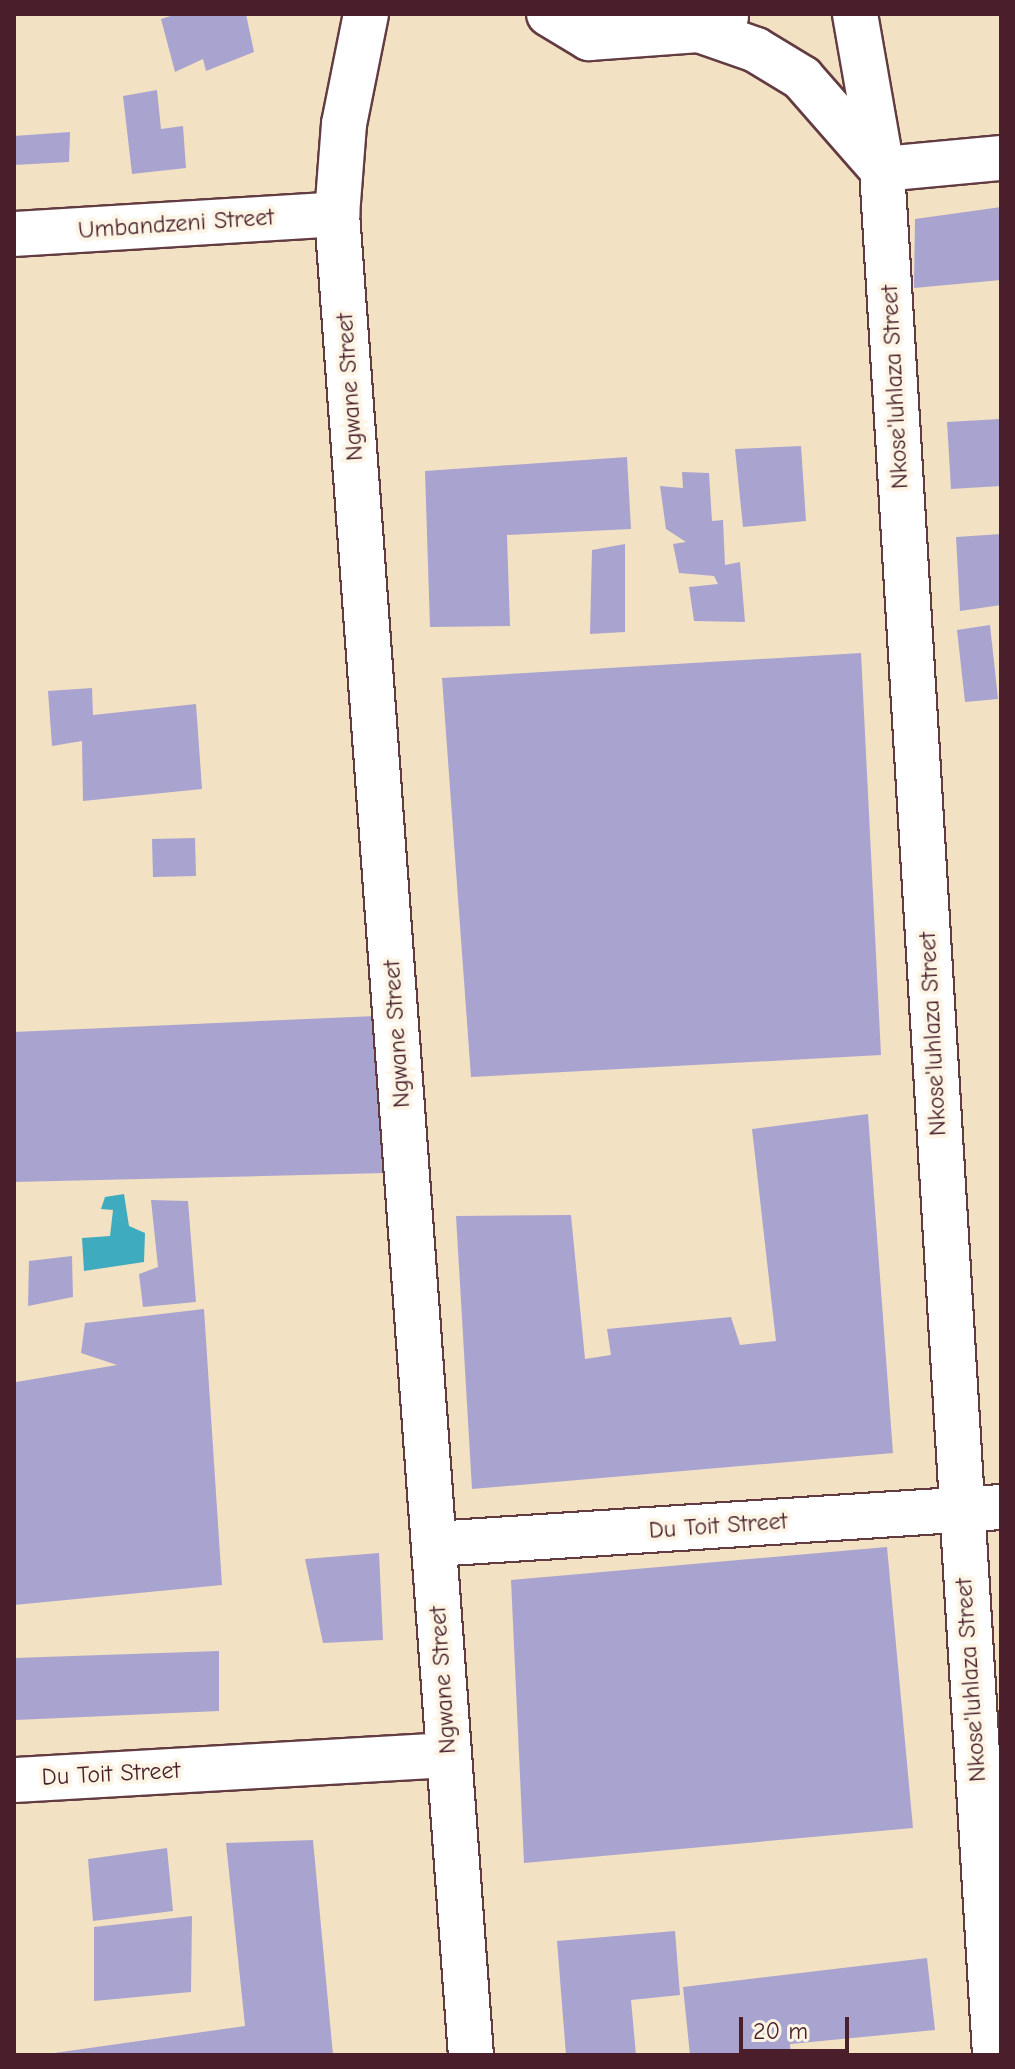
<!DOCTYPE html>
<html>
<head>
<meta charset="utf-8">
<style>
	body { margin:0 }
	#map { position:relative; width:1015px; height:2069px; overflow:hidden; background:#f3e1c3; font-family:"Comic Neue",sans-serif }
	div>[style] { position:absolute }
	.water>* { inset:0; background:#3fabbe }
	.building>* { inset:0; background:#a9a4cf }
	.roads { filter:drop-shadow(2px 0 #633c42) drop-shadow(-2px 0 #633c42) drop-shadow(0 2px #633c42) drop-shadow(0 -2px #633c42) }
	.minor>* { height:44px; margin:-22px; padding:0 22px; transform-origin:22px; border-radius:22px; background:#fff }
	.major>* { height:44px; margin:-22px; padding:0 22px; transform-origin:22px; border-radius:22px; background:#fff }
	span { translate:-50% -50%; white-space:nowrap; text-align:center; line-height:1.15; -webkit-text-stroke:8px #fcf5e5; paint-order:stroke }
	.street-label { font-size:24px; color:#4a1f2b }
	.frame { position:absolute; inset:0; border:16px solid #4a1f2b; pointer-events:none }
	.scale { position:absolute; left:739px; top:2017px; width:110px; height:36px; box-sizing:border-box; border:4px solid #4a1f2b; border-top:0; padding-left:10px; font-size:24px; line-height:28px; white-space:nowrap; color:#4a1f2b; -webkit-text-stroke:6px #fcf5e5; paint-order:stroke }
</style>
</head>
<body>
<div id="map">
	<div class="water">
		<i style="clip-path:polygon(124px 1194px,129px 1226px,145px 1233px,144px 1262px,84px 1271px,82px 1238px,110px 1236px,113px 1210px,101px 1209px,105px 1197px)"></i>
	</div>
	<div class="building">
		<i style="clip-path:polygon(177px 14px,246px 14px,254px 52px,206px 71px,203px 59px,175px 72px,161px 19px)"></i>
		<i style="clip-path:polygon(157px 90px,161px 129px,183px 126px,186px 168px,132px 174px,123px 96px)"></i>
		<i style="clip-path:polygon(70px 132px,69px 162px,14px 165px,14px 136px)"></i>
		<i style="clip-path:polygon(1001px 207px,1001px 280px,914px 288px,915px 219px)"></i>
		<i style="clip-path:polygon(1000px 419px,1001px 486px,951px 489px,947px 422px)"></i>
		<i style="clip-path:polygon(801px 446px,806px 521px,743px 527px,735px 449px)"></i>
		<i style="clip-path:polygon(627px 457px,631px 529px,507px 535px,510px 626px,430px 627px,425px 471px)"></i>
		<i style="clip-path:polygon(682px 472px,709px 473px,712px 521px,723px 520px,725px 565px,740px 562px,745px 622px,694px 621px,689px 587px,718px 584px,714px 576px,679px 573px,673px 544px,686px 542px,666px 529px,660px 486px,683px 488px)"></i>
		<i style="clip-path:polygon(1001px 534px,1001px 605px,960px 611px,956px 537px)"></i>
		<i style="clip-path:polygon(625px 544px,625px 632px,590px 634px,592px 550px)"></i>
		<i style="clip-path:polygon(990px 625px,998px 699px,965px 702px,957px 630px)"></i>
		<i style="clip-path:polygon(861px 653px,881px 1055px,471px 1077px,442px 678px)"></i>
		<i style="clip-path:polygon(92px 688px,93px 715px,196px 704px,202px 789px,83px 801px,82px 741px,52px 746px,48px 691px)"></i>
		<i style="clip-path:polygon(195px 838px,196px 876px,153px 877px,152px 839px)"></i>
		<i style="clip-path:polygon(375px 1016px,385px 1173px,14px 1182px,14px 1032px)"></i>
		<i style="clip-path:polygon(868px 1114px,893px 1453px,472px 1489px,456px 1216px,571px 1215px,585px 1359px,611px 1355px,607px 1329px,731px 1317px,740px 1345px,776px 1341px,752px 1129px)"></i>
		<i style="clip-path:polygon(151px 1200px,188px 1201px,196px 1302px,143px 1307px,139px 1274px,158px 1267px)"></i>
		<i style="clip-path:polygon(72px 1256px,73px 1297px,28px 1306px,29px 1261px)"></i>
		<i style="clip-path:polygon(204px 1309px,222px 1585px,14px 1605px,16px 1382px,117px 1365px,81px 1353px,85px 1323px)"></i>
		<i style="clip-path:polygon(887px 1547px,913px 1828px,524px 1863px,511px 1580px)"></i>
		<i style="clip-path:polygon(379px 1553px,383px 1640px,323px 1643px,305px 1559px)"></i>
		<i style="clip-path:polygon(219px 1651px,219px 1711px,16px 1720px,14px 1658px)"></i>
		<i style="clip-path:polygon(313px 1840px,333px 2055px,40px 2055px,245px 2026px,226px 1843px)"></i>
		<i style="clip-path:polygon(167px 1848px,173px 1911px,93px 1921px,88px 1859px)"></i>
		<i style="clip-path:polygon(192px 1916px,191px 1992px,94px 2001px,94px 1927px)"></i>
		<i style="clip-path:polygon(675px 1931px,680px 1995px,631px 2000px,636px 2055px,566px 2055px,557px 1941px)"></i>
		<i style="clip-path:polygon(927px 1958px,935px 2030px,790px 2044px,791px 2055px,690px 2055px,683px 1987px)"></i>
	</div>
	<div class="roads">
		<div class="minor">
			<i style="left:882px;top:169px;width:120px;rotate:-5.3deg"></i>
			<i style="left:14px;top:234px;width:324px;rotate:-3.5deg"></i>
			<i style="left:434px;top:1544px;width:568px;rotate:-3.73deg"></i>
			<i style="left:14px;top:1780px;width:435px;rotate:-3.3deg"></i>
		</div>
		<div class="major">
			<i style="left:366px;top:14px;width:112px;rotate:101.3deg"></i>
			<i style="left:344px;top:124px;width:90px;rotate:94.4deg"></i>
			<i style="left:337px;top:214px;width:1846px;rotate:85.84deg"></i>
			<i style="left:549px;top:14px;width:47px;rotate:31deg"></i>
			<i style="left:589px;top:38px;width:110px;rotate:-4.2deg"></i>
			<i style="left:699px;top:30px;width:30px;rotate:-26deg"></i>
			<i style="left:855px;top:14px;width:157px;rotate:80.1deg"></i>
			<i style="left:882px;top:169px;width:1889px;rotate:86.57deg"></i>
			<i style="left:699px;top:30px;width:60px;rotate:19.3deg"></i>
			<i style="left:756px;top:50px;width:54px;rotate:31.3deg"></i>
			<i style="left:802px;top:78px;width:118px;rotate:48.8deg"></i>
		</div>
	</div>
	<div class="street-label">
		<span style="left:176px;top:224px;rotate:-4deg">Umbandzeni Street</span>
		<span style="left:350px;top:387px;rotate:-94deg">Ngwane Street</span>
		<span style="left:895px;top:387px;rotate:-93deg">Nkose'luhlaza Street</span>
		<span style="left:397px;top:1034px;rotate:-94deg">Ngwane Street</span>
		<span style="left:933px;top:1034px;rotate:-93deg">Nkose'luhlaza Street</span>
		<span style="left:718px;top:1526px;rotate:-4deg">Du Toit Street</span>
		<span style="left:443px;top:1680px;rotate:-94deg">Ngwane Street</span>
		<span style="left:971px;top:1680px;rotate:-94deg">Nkose'luhlaza Street</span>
		<span style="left:111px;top:1774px;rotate:-3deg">Du Toit Street</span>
	</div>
	<div class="frame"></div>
	<div class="scale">20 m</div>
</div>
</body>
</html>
